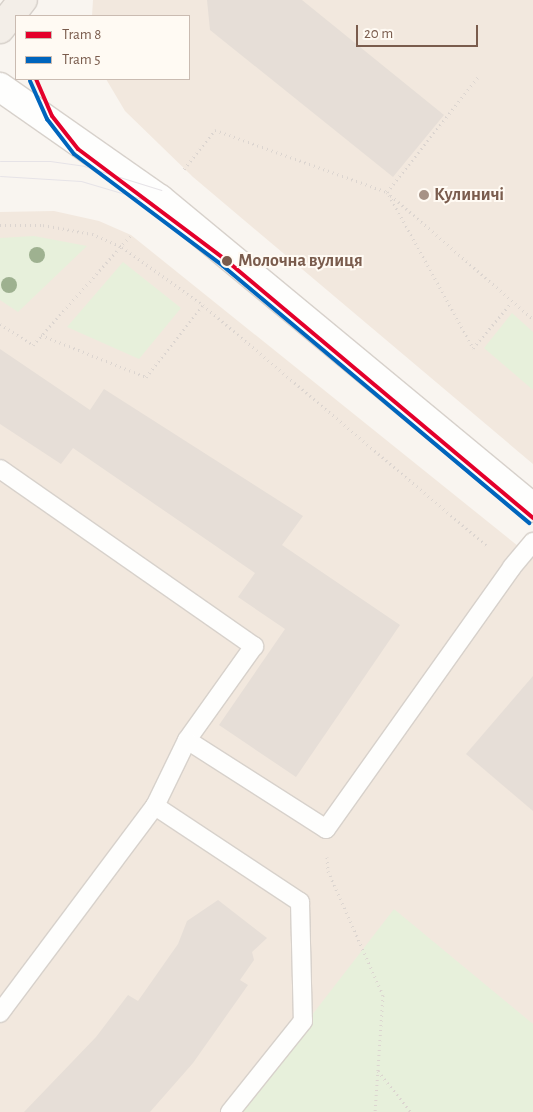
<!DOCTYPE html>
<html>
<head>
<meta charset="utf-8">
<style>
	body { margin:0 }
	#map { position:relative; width:533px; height:1112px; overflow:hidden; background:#f9f5f0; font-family:"Alegreya Sans",sans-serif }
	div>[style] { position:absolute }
	.residential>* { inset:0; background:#f2e8de }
	.green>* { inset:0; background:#e7f0db }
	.building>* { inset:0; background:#e6ded7 }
	.path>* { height:3px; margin-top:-1.5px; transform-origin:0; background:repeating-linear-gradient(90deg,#dcd5d0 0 1px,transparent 0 5px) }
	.roads { filter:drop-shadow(1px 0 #d7d1cb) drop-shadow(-1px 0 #d7d1cb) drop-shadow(0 1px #d7d1cb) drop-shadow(0 -1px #d7d1cb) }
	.service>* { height:18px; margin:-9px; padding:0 9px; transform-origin:9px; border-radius:9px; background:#fefefd }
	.secondary>* { height:28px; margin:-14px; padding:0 14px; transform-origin:14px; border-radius:14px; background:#fefefd }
	.primary>* { height:28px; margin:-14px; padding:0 14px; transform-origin:14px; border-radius:14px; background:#f3eee8 }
	.tram>* { height:1px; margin:-0.5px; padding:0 0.5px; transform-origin:0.5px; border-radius:0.5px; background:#e6e3e7 }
	.tram-1>* { height:4px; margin:-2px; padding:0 2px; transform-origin:2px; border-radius:2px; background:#e4002b }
	.tram-2>* { height:4px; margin:-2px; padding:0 2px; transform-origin:2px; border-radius:2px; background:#0065bd }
	.trees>* { width:16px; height:16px; margin:-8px; border-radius:50%; background:#9eb190 }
	.dots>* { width:14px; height:14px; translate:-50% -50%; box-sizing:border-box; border:2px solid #fffaf3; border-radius:50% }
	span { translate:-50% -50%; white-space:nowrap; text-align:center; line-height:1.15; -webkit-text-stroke:4px #fffaf3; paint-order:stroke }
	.poi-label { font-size:18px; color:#7a5c4d; font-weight:700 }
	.left { translate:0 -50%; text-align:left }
	.stop-label { font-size:18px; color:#7a5c4d; font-weight:700 }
	.legend { position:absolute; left:15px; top:15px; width:175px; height:65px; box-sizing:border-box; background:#fffaf3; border:1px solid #cabbb1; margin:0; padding:6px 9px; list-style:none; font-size:15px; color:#7a5c4d }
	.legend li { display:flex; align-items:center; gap:10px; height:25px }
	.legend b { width:25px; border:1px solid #cabbb1 }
	.scale { position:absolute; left:356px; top:25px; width:122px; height:22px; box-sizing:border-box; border:2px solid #7a5c4d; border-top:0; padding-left:6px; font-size:15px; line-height:18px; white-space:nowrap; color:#7a5c4d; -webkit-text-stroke:4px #fffaf3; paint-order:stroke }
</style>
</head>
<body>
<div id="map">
	<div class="residential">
		<i style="clip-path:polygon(93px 0,533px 0,533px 464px,193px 177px,125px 111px,106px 79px,189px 79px,189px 16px,92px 16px)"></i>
		<i style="clip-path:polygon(54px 211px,99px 221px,131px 235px,533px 558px,533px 1112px,0 1112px,0 212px)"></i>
	</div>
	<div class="green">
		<i style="clip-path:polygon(34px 236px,87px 246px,18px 312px,0 300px,0 238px)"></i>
		<i style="clip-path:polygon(123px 262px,181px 308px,139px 359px,67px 327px)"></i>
		<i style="clip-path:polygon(512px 313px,533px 332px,533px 390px,484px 348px)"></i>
		<i style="clip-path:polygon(394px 909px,533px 1024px,533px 1112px,237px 1112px)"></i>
	</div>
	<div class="building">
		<i style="clip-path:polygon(207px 0,302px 0,444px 115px,393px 177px,210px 30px)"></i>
		<i style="clip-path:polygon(0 349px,90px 410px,104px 389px,303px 516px,282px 545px,400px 625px,296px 777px,219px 725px,285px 629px,238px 597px,255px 573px,73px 448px,61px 464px,0 424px)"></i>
		<i style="clip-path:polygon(533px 676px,533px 811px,466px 754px)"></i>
		<i style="clip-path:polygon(218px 900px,267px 938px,252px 952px,254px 960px,240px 980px,248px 985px,193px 1063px,150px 1112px,24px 1112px,96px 1037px,128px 995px,138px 1001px,178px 944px,187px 921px)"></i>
	</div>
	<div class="path">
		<i style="left:184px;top:169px;width:50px;rotate:-51.5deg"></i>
		<i style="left:215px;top:130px;width:183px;rotate:19.8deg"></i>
		<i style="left:387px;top:192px;width:194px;rotate:41deg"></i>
		<i style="left:387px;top:192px;width:148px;rotate:-51.6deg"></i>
		<i style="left:389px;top:195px;width:175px;rotate:61.2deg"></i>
		<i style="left:473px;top:348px;width:60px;rotate:-49.7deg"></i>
		<i style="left:0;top:225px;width:43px"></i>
		<i style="left:43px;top:225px;width:50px;rotate:10.4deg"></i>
		<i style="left:92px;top:234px;width:33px;rotate:23deg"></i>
		<i style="left:122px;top:247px;width:100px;rotate:35.6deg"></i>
		<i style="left:203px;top:305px;width:374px;rotate:40.3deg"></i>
		<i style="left:0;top:324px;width:39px;rotate:32deg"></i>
		<i style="left:33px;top:345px;width:147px;rotate:-48.3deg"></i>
		<i style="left:41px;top:335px;width:113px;rotate:21.8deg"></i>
		<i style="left:146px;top:377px;width:92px;rotate:-51.6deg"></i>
		<i style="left:327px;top:857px;width:14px;rotate:86deg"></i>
		<i style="left:328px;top:871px;width:136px;rotate:66.1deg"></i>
		<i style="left:383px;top:995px;width:117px;rotate:93.9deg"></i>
		<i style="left:378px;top:1071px;width:53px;rotate:51.2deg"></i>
	</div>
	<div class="roads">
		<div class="service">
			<i style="left:0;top:469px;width:310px;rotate:34.9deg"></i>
			<i style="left:254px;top:646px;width:115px;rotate:125.5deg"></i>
			<i style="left:187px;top:740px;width:165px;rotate:32.6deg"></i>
			<i style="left:326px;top:829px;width:321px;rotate:-54.6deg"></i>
			<i style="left:512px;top:567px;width:33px;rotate:-50deg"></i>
			<i style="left:155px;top:806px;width:174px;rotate:33.5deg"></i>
			<i style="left:300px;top:902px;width:119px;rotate:88.6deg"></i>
			<i style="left:303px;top:1021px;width:117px;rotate:128.7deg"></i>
			<i style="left:0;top:1013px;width:259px;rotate:-53.2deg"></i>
			<i style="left:155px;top:806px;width:73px;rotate:-64.1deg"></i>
		</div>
		<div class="secondary">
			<i style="left:0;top:87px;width:195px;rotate:35deg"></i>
			<i style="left:160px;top:199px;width:484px;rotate:39.6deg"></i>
		</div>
		<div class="primary">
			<i style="left:0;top:29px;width:37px;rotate:-52deg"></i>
		</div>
	</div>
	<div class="tram">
		<i style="left:0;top:161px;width:50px"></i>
		<i style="left:50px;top:161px;width:34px;rotate:8deg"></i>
		<i style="left:84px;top:166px;width:81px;rotate:17.3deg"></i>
		<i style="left:0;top:176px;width:81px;rotate:3.5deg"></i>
		<i style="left:81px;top:181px;width:74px;rotate:16.5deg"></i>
	</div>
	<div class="tram-1">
		<i style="left:36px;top:79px;width:40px;rotate:66.6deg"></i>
		<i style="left:52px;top:116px;width:42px;rotate:51.8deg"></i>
		<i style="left:78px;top:149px;width:186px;rotate:36.9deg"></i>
		<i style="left:227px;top:261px;width:400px;rotate:40deg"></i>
	</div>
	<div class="tram-2">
		<i style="left:30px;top:81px;width:42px;rotate:65.9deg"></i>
		<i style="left:47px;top:119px;width:44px;rotate:52.4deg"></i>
		<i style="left:74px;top:154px;width:186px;rotate:36.9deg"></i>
		<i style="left:223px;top:266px;width:400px;rotate:40deg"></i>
	</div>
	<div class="trees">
		<i style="left:37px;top:255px"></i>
		<i style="left:9px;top:285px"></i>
	</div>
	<div class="dots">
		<i style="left:424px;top:195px;background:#a69286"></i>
		<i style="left:227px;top:261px;background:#7a5c4d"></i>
	</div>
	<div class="poi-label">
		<span class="left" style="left:434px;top:195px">Кулиничі</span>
	</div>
	<div class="stop-label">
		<span class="left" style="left:238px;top:261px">Молочна вулиця</span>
	</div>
	<ul class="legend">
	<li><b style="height:6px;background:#e4002b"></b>Tram 8</li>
	<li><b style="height:6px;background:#0065bd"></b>Tram 5</li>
	</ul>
	<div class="scale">20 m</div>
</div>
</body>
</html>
